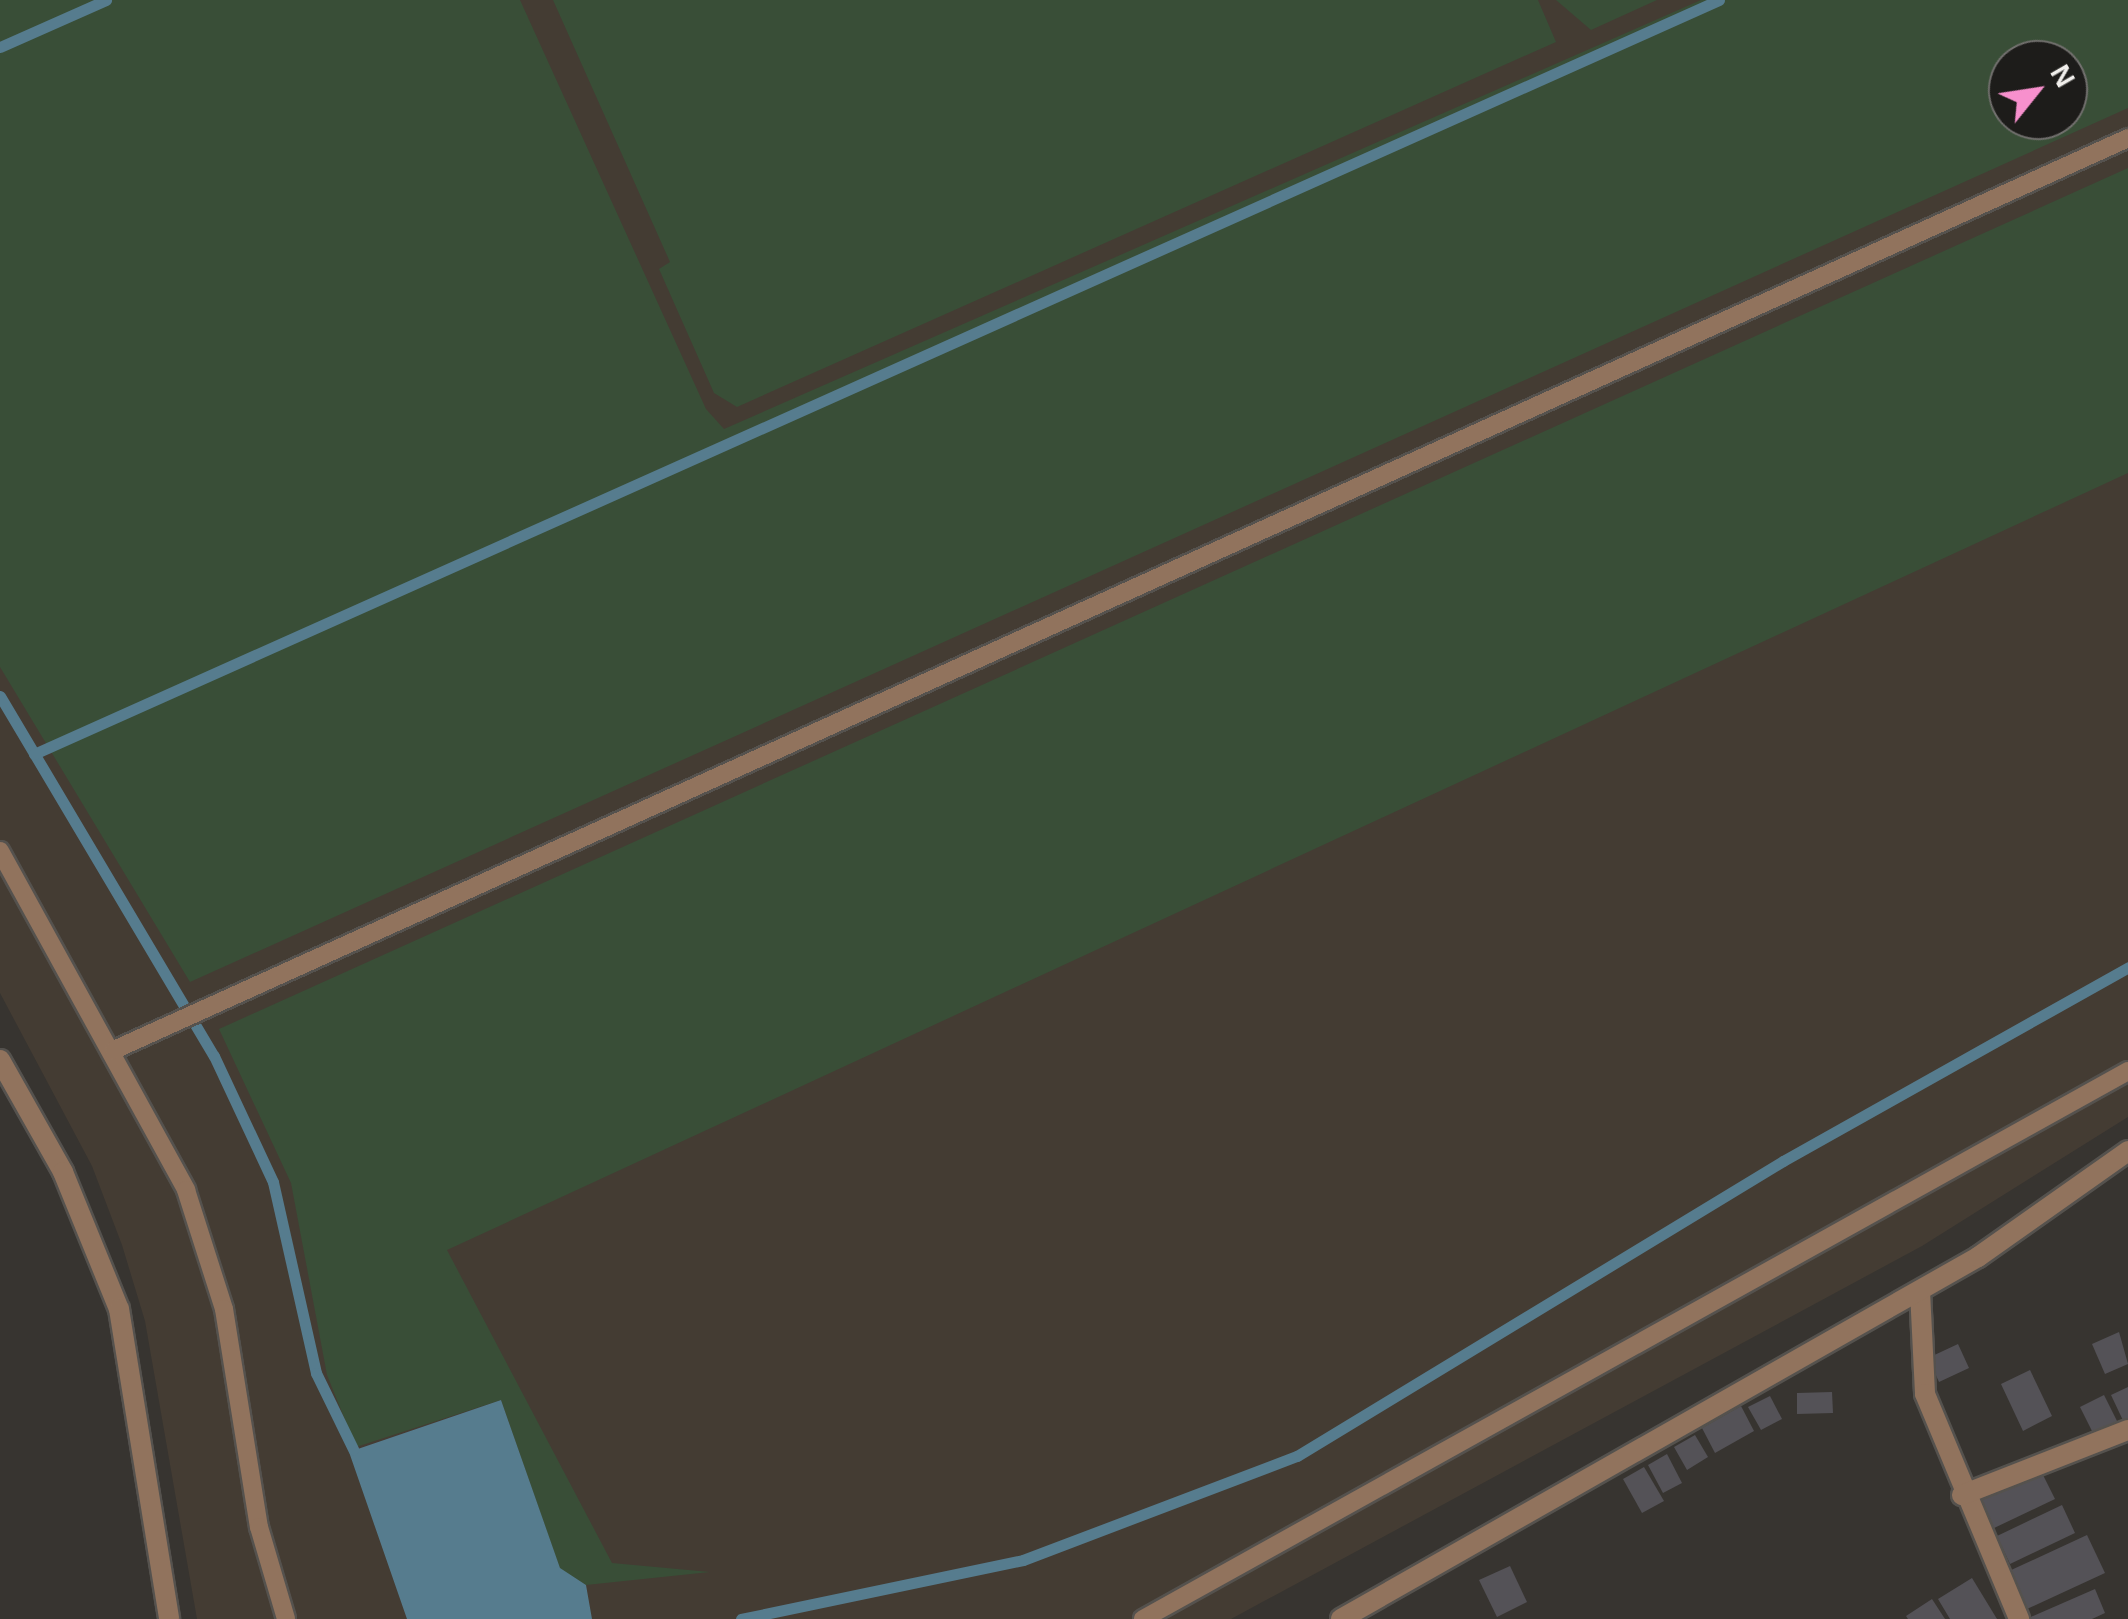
<!DOCTYPE html>
<html>
<head>
<meta charset="utf-8">
<style>
	body { margin:0 }
	#map { position:relative; width:2128px; height:1619px; overflow:hidden; background:#373430; font-family:Arial,sans-serif }
	div>[style] { position:absolute }
	.built>* { inset:0; background:#443c33 }
	.green>* { inset:0; background:#394e37 }
	.water>* { inset:0; background:#567c8e }
	.stream>* { height:11px; margin:-5.5px; padding:0 5.5px; transform-origin:5.5px; border-radius:5.5px; background:#567c8e }
	.building>* { inset:0; background:#545257 }
	.roads { filter:drop-shadow(2px 0 #55524e) drop-shadow(-2px 0 #55524e) drop-shadow(0 2px #55524e) drop-shadow(0 -2px #55524e) }
	.lane>* { height:18px; margin:-9px; padding:0 9px; transform-origin:9px; border-radius:9px; background:#91735d }
	.street>* { height:20px; margin:-10px; padding:0 10px; transform-origin:10px; border-radius:10px; background:#91735d }
	span { translate:-50% -50%; white-space:nowrap; text-align:center; line-height:1.15; -webkit-text-stroke:8px #1d1c1a; paint-order:stroke }
	.north { position:absolute; left:1988px; top:40px; width:100px; height:100px; box-sizing:border-box; background:#1d1c1a; border:2px solid #72706e; border-radius:50%; rotate:60deg; font-size:28px; font-weight:700; line-height:40px; text-align:center; color:#f1efec }
	.north::after { content:''; display:block; margin:auto; width:35px; height:45px; background:#f790cd; clip-path:polygon(50% 0,100% 100%,50% 72%,0 100%) }
</style>
</head>
<body>
<div id="map">
	<div class="built">
		<i style="clip-path:polygon(evenodd,0 0,2128px 0,2128px 1117px,1922px 1246px,1231px 1619px,197px 1619px,145px 1321px,122px 1245px,92px 1166px,0 993px,0 0,2008px 60px,2068px 60px,2068px 120px,2008px 120px,2008px 60px)"></i>
	</div>
	<div class="green">
		<i style="clip-path:polygon(evenodd,0 0,520px 0,706px 409px,724px 429px,1701px 0,2128px 0,2128px 108px,190px 982px,0 667px,0 0,2008px 60px,2068px 60px,2068px 120px,2008px 120px,2008px 60px)"></i>
		<i style="clip-path:polygon(553px 0,1538px 0,1556px 42px,737px 407px,714px 393px,659px 269px,670px 262px)"></i>
		<i style="clip-path:polygon(1556px 0,1657px 0,1591px 30px)"></i>
		<i style="clip-path:polygon(2128px 168px,2128px 473px,447px 1250px,612px 1563px,710px 1572px,586px 1585px,560px 1569px,501px 1400px,356px 1447px,327px 1375px,291px 1183px,219px 1029px)"></i>
	</div>
	<div class="water">
		<i style="clip-path:polygon(501px 1400px,560px 1568px,586px 1585px,592px 1619px,407px 1619px,349px 1452px)"></i>
	</div>
	<div class="stream">
		<i style="left:0;top:47px;width:116px;rotate:-23.9deg"></i>
		<i style="left:0;top:696px;width:419px;rotate:59.3deg"></i>
		<i style="left:214px;top:1056px;width:139px;rotate:64.9deg"></i>
		<i style="left:273px;top:1182px;width:196px;rotate:77.3deg"></i>
		<i style="left:316px;top:1373px;width:85px;rotate:64deg"></i>
		<i style="left:34px;top:754px;width:1846px;rotate:-24.11deg"></i>
		<i style="left:741px;top:1619px;width:288px;rotate:-11.8deg"></i>
		<i style="left:1023px;top:1560px;width:293px;rotate:-20.8deg"></i>
		<i style="left:1297px;top:1456px;width:569px;rotate:-31.26deg"></i>
		<i style="left:1783px;top:1161px;width:396px;rotate:-29.3deg"></i>
	</div>
	<div class="building">
		<i style="clip-path:polygon(2119px 1332px,2128px 1364px,2105px 1374px,2092px 1344px)"></i>
		<i style="clip-path:polygon(1958px 1344px,1969px 1368px,1939px 1382px,1928px 1358px)"></i>
		<i style="clip-path:polygon(2030px 1370px,2052px 1416px,2023px 1431px,2001px 1384px)"></i>
		<i style="clip-path:polygon(2128px 1387px,2128px 1431px,2111px 1395px)"></i>
		<i style="clip-path:polygon(1832px 1392px,1833px 1413px,1797px 1414px,1797px 1393px)"></i>
		<i style="clip-path:polygon(2104px 1395px,2121px 1429px,2097px 1441px,2080px 1407px)"></i>
		<i style="clip-path:polygon(1770px 1396px,1782px 1419px,1761px 1430px,1748px 1407px)"></i>
		<i style="clip-path:polygon(1741px 1406px,1754px 1431px,1715px 1453px,1702px 1428px)"></i>
		<i style="clip-path:polygon(1695px 1435px,1708px 1457px,1687px 1470px,1674px 1447px)"></i>
		<i style="clip-path:polygon(1667px 1454px,1682px 1483px,1663px 1493px,1648px 1465px)"></i>
		<i style="clip-path:polygon(1644px 1467px,1664px 1501px,1642px 1513px,1623px 1479px)"></i>
		<i style="clip-path:polygon(2041px 1471px,2055px 1499px,1992px 1529px,1978px 1501px)"></i>
		<i style="clip-path:polygon(2062px 1505px,2075px 1533px,2010px 1564px,1997px 1536px)"></i>
		<i style="clip-path:polygon(2087px 1535px,2105px 1573px,2027px 1609px,2009px 1571px)"></i>
		<i style="clip-path:polygon(1510px 1566px,1527px 1602px,1497px 1617px,1479px 1580px)"></i>
		<i style="clip-path:polygon(1972px 1578px,1997px 1619px,1950px 1619px,1938px 1599px)"></i>
		<i style="clip-path:polygon(2095px 1589px,2105px 1613px,2092px 1619px,2026px 1619px)"></i>
		<i style="clip-path:polygon(1932px 1599px,1945px 1619px,1908px 1619px,1906px 1616px)"></i>
	</div>
	<div class="roads">
		<div class="lane">
			<i style="left:0;top:851px;width:387px;rotate:61.2deg"></i>
			<i style="left:186px;top:1190px;width:125px;rotate:72.3deg"></i>
			<i style="left:224px;top:1309px;width:221px;rotate:80.9deg"></i>
			<i style="left:259px;top:1527px;width:96px;rotate:73.6deg"></i>
			<i style="left:114px;top:1050px;width:2211px;rotate:-24.36deg"></i>
			<i style="left:1143px;top:1619px;width:1127px;rotate:-29.09deg"></i>
		</div>
		<div class="street">
			<i style="left:0;top:1060px;width:129px;rotate:60.6deg"></i>
			<i style="left:63px;top:1172px;width:148px;rotate:67.8deg"></i>
			<i style="left:119px;top:1309px;width:314px;rotate:80.8deg"></i>
			<i style="left:1920px;top:1291px;width:103px;rotate:87.2deg"></i>
			<i style="left:1925px;top:1394px;width:244px;rotate:67.3deg"></i>
			<i style="left:1962px;top:1495px;width:178px;rotate:-21.4deg"></i>
			<i style="left:1341px;top:1619px;width:733px;rotate:-29.61deg"></i>
			<i style="left:1978px;top:1257px;width:184px;rotate:-35.2deg"></i>
		</div>
	</div>
	<div class="north">N</div>
</div>
</body>
</html>
